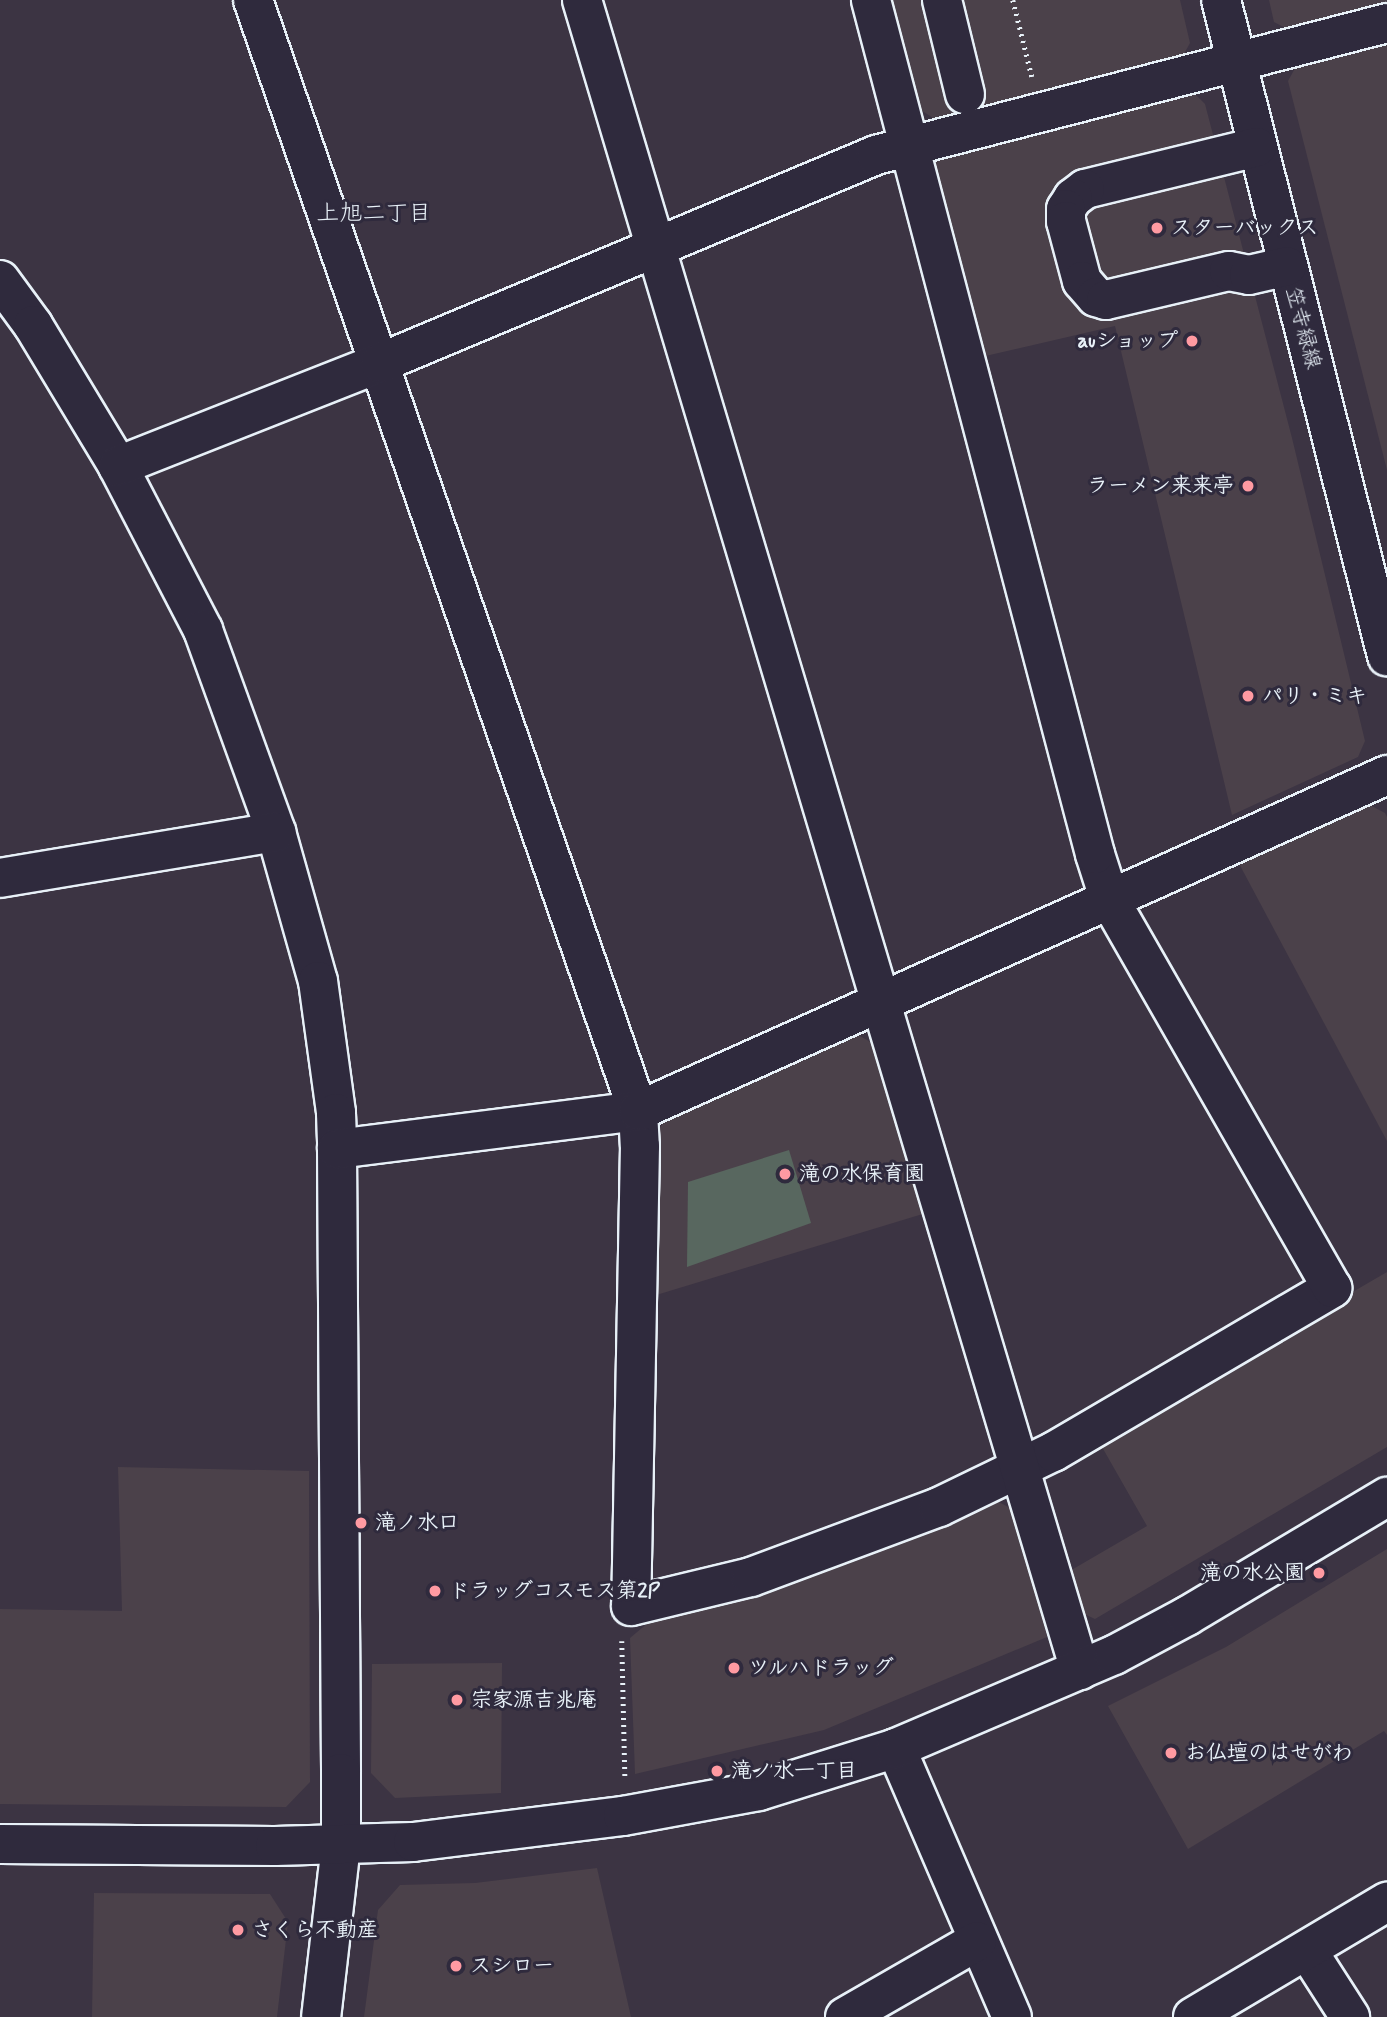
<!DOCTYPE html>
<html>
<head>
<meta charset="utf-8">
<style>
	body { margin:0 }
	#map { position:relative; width:1387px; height:2017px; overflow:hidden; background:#3c3443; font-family:Mynerve,"Klee One",sans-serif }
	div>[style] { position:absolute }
	.built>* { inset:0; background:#4b414a }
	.green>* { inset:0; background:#58675f }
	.path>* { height:4.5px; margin-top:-2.25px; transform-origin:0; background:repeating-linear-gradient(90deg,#e8f1f8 0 2px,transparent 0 7px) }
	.roads { filter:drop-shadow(2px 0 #e8f1f8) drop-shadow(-2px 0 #e8f1f8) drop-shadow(0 2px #e8f1f8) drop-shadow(0 -2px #e8f1f8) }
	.minor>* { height:38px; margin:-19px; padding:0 19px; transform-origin:19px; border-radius:19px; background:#2f2a3d }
	.dots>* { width:19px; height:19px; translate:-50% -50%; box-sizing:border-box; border:4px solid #2f2a3d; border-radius:50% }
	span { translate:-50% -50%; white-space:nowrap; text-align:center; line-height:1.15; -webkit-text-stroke:6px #2f2a3d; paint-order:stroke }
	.poi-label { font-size:21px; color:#e8f1f8; font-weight:700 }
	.left { translate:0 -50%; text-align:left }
	.right { translate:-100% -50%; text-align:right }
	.street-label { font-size:21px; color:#e8f1f8 }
	.neighbourhood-label { font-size:23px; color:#e8f1f8 }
</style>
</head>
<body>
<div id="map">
	<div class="built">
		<i style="clip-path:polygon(888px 0,1180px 0,1190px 43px,1179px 63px,938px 121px,916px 107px)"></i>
		<i style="clip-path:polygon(1269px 0,1387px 0,1387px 8px,1293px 32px,1274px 22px)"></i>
		<i style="clip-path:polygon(1387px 39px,1387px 470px,1288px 81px,1299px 61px)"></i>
		<i style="clip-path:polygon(1186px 85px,1205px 104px,1292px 438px,1365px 741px,1358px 757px,1232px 815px,1115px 326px,981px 357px,932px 167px,944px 151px)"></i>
		<i style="clip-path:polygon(1362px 801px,1385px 813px,1387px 817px,1387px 1141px,1236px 858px)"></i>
		<i style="clip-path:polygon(849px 1030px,876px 1045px,926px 1213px,653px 1296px,656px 1134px,672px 1109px)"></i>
		<i style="clip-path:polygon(1387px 1272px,1387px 1447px,1095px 1619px,1080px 1612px,1068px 1572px,1147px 1526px,1098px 1440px)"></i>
		<i style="clip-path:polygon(118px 1467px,309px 1471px,310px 1782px,286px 1807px,0 1804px,0 1609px,122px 1611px)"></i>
		<i style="clip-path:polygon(991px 1498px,1014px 1510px,1047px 1637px,824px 1730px,635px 1774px,630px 1638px,655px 1617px)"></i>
		<i style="clip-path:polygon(1387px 1549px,1387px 1735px,1384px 1731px,1188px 1849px,1108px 1706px,1226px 1647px)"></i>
		<i style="clip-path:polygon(502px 1663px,501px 1793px,395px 1798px,371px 1773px,372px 1664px)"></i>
		<i style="clip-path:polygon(597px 1868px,631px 2017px,364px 2017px,378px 1910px,400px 1885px,475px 1883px)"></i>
		<i style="clip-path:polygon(94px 1893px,270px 1894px,288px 1922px,277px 2017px,92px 2017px)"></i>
	</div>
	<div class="green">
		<i style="clip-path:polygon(789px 1150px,811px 1223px,687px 1267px,688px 1182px)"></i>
	</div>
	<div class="path">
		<i style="left:1013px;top:0;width:79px;rotate:76.1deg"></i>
		<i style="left:622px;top:1641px;width:135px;rotate:88.7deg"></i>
	</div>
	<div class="roads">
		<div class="minor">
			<i style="left:253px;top:0;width:1176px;rotate:70.89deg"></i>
			<i style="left:638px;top:1111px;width:35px;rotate:87deg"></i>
			<i style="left:640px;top:1146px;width:460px;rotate:91.1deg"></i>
			<i style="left:631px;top:1606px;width:123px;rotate:-13.6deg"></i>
			<i style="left:751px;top:1577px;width:201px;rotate:-20.4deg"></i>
			<i style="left:939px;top:1507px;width:127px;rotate:-25.8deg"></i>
			<i style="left:1053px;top:1452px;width:324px;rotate:-30.4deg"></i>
			<i style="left:1332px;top:1288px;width:449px;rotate:-119.8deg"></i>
			<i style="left:1109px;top:898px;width:46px;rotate:-107.7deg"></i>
			<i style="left:1095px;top:854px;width:883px;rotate:-104.7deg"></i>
			<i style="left:582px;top:0;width:1743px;rotate:73.4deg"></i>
			<i style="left:942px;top:0;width:97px;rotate:76.3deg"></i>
			<i style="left:1221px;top:0;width:677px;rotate:75.8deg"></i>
			<i style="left:1257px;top:147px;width:177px;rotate:166.3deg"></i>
			<i style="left:1085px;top:189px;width:15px;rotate:143deg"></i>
			<i style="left:1073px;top:198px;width:13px;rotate:122deg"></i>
			<i style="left:1066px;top:209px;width:12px;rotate:90deg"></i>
			<i style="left:1066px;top:221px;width:62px;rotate:75.1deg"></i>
			<i style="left:1082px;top:281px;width:21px;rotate:49deg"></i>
			<i style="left:1096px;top:297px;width:10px;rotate:17deg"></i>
			<i style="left:1106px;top:300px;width:126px;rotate:-13.3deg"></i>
			<i style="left:1229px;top:271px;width:20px;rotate:11deg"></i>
			<i style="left:1249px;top:275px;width:39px;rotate:-13deg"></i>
			<i style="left:0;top:280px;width:56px;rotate:53.7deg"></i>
			<i style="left:33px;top:325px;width:165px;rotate:58.9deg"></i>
			<i style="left:118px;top:466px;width:185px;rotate:62.6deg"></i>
			<i style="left:203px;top:630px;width:215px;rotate:70.1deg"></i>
			<i style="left:276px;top:832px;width:155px;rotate:74.3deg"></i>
			<i style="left:318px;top:981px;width:133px;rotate:82.2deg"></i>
			<i style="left:336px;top:1113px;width:36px;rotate:88deg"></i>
			<i style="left:337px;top:1149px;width:624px;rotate:89.63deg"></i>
			<i style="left:341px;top:1773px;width:72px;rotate:90deg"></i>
			<i style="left:341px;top:1845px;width:173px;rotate:96.6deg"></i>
			<i style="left:118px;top:466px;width:282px;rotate:-21.5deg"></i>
			<i style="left:380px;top:363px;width:538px;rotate:-22.75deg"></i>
			<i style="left:876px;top:155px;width:528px;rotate:-14.48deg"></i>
			<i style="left:0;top:878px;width:280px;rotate:-9.5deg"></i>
			<i style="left:337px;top:1149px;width:303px;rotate:-7.2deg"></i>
			<i style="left:638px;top:1111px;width:821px;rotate:-24.16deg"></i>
			<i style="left:896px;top:1748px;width:293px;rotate:66.7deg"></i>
			<i style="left:0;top:1844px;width:275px;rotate:0.4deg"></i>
			<i style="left:275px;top:1846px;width:138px;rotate:-1.7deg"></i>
			<i style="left:413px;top:1842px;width:212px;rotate:-7.1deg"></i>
			<i style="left:623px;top:1816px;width:138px;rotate:-10.4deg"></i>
			<i style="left:759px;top:1791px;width:144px;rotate:-17.4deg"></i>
			<i style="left:896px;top:1748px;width:237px;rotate:-23.1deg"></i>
			<i style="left:1114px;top:1655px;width:83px;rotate:-28.1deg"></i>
			<i style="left:1187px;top:1616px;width:233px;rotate:-30.8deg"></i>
			<i style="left:1307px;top:1950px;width:80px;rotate:57.3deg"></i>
			<i style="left:845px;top:2017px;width:152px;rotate:-29.9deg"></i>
			<i style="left:1193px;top:2017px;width:226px;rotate:-30.7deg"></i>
		</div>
	</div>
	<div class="dots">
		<i style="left:1157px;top:228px;background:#ff9aa2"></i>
		<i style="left:1192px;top:341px;background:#ff9aa2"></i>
		<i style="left:1248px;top:486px;background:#ff9aa2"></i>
		<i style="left:1248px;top:696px;background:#ff9aa2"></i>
		<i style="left:785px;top:1174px;background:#ff9aa2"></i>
		<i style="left:361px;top:1523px;background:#ff9aa2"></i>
		<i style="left:1319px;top:1573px;background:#ff9aa2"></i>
		<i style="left:435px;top:1591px;background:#ff9aa2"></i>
		<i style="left:734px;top:1668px;background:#ff9aa2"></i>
		<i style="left:457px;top:1700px;background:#ff9aa2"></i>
		<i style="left:1171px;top:1753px;background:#ff9aa2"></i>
		<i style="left:717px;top:1771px;background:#ff9aa2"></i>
		<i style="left:238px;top:1930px;background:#ff9aa2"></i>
		<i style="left:456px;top:1966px;background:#ff9aa2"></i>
	</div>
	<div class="poi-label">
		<span class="left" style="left:1171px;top:228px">スターバックス</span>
		<span class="right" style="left:1178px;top:341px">auショップ</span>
		<span class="right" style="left:1234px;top:486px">ラーメン来来亭</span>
		<span class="left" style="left:1262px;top:696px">パリ・ミキ</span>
		<span class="left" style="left:799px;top:1174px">滝の水保育園</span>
		<span class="left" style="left:375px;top:1523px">滝ノ水口</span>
		<span class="right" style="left:1305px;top:1573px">滝の水公園</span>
		<span class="left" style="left:449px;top:1591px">ドラッグコスモス第2P</span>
		<span class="left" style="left:748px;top:1668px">ツルハドラッグ</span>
		<span class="left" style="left:471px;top:1700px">宗家源吉兆庵</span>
		<span class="left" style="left:1185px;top:1753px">お仏壇のはせがわ</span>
		<span class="left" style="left:731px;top:1771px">滝ノ水一丁目</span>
		<span class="left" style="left:252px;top:1930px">さくら不動産</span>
		<span class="left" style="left:470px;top:1966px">スシロー</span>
	</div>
	<div class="street-label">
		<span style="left:1303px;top:328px;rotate:75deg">笠寺緑線</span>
	</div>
	<div class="neighbourhood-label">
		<span style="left:374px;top:214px">上旭二丁目</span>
	</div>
</div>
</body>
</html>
